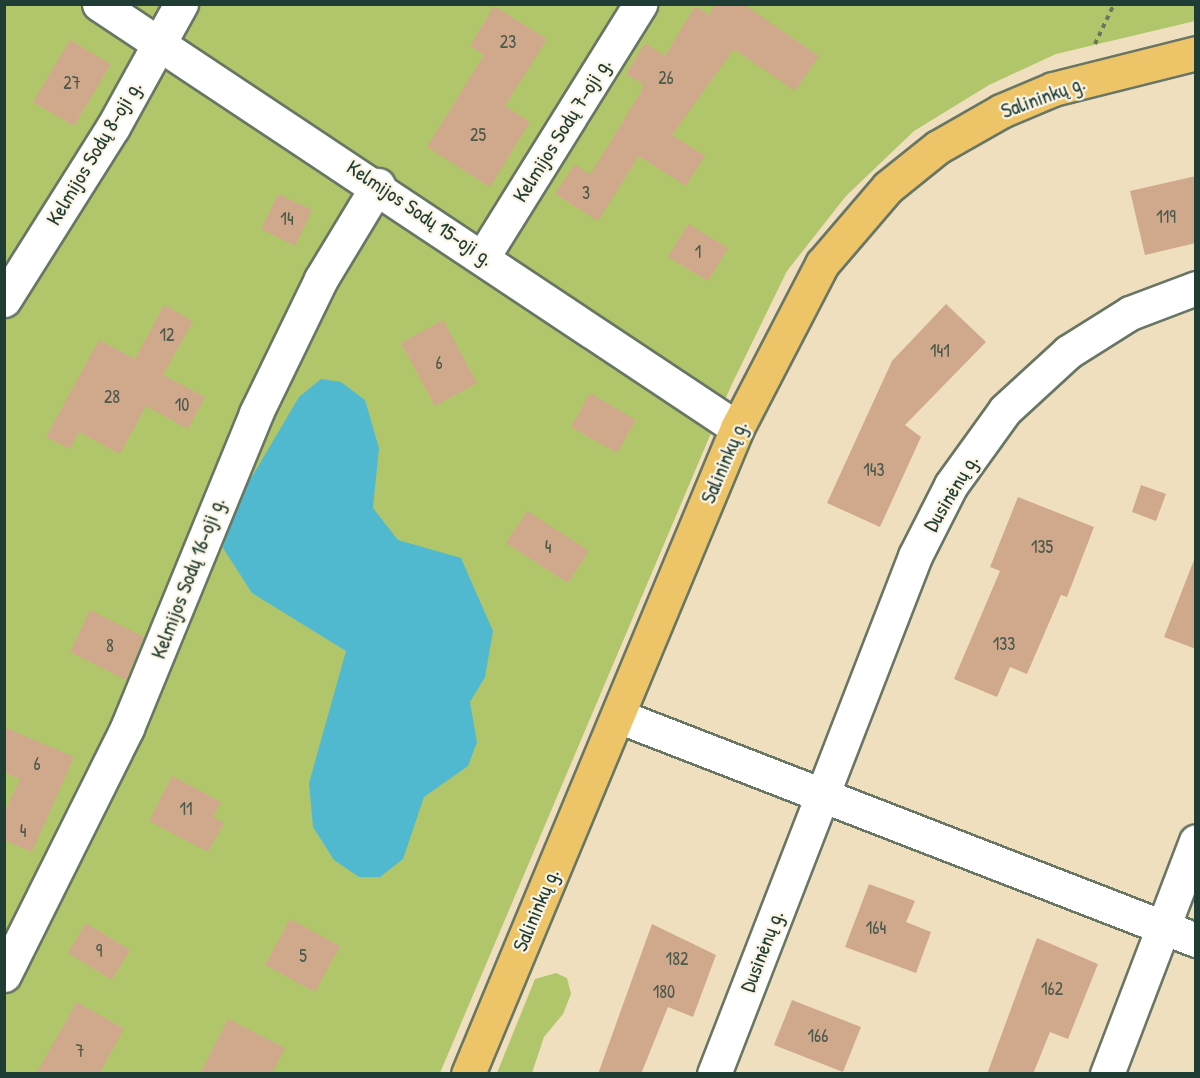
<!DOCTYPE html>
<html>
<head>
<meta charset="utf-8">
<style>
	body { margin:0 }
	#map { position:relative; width:1200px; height:1078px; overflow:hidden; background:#efdfbe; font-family:"Patrick Hand",sans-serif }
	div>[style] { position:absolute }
	.green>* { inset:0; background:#b1c66a }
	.water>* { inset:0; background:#51b9cf }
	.building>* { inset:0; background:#d0a98d }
	.path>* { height:4px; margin-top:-2px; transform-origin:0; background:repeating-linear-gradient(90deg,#687664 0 4.5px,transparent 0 9px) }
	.roads { filter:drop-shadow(2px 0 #687664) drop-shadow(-2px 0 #687664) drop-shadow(0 2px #687664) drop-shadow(0 -2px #687664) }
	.minor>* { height:33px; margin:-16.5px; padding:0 16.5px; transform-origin:16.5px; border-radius:16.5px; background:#fff }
	.major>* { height:33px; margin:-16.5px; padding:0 16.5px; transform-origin:16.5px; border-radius:16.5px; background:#eec469 }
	span { translate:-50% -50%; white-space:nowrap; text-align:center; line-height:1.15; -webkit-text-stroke:4.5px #fcf5e5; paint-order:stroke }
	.number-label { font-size:18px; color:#4b584a }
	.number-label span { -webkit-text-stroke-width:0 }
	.street-label { font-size:21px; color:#1f3d34 }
	.frame { position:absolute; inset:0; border:6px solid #1f3d34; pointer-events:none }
</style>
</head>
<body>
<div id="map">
	<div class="green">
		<i style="clip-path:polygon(5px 5px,1195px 5px,1195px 21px,1056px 54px,989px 85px,914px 131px,846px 196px,787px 271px,731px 386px,440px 1073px,5px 1074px)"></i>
		<i style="clip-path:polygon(556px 973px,567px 978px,571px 994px,563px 1014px,544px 1037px,532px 1073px,497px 1073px,535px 979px)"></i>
	</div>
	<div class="water">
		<i style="clip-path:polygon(321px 379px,341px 382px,365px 400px,379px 448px,373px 508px,398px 540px,461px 558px,493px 631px,485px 677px,470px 702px,477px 742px,468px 766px,424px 797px,403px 859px,380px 877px,359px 877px,334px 860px,313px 827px,309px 783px,346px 651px,252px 593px,223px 548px,234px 507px,299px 397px)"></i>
	</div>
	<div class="building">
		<i style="clip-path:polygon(716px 4px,743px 4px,819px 56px,795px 91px,734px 49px,672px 135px,705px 156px,686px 186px,639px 156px,598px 221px,555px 194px,575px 164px,590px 175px,641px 92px,643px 84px,626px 74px,645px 43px,665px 56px,695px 6px,709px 15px)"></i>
		<i style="clip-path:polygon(494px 6px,547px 39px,505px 106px,530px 122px,490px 187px,427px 147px,484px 55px,470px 46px)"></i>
		<i style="clip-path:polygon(70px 40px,111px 64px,74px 126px,33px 102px)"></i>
		<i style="clip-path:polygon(1196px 176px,1196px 243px,1145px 255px,1130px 191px)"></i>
		<i style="clip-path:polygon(278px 194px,312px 210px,295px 246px,261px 229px)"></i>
		<i style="clip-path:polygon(688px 224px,728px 248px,708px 281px,668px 257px)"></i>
		<i style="clip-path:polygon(946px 304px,986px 342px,905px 425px,921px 437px,880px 527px,827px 503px,892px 361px)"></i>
		<i style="clip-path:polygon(164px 305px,193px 321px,163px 375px,205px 397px,188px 429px,146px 406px,120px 454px,79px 432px,70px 449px,46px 437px,99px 340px,135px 359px)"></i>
		<i style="clip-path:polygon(443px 320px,477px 383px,435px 406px,401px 343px)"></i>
		<i style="clip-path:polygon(590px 393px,636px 420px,617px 453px,571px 427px)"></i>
		<i style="clip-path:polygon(1141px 485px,1166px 494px,1156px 521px,1132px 512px)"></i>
		<i style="clip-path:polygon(1018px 497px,1094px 527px,1067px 597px,1061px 595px,1027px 674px,1010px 667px,997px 697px,954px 679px,1000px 571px,990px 567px)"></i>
		<i style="clip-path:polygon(527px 511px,589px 551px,568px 583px,506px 543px)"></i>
		<i style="clip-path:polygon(1194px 560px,1196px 560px,1196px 649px,1164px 637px)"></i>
		<i style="clip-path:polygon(90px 610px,144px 637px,126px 680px,70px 652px)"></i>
		<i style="clip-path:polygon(4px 727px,74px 757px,32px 852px,4px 840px,4px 814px,20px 779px,4px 772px)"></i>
		<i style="clip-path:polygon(172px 776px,221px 802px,213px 817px,224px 823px,208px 852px,149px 821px)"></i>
		<i style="clip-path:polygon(869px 884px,915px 901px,906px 922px,931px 932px,916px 973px,845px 947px)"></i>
		<i style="clip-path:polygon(290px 919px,340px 946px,315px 992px,265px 965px)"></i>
		<i style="clip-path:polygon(86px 923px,130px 950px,112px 980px,68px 953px)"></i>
		<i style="clip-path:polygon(652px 924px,716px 955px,693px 1017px,668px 1007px,641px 1074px,598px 1074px)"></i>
		<i style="clip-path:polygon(1037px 938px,1098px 964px,1068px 1039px,1050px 1032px,1033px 1074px,987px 1074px)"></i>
		<i style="clip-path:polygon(792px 1000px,861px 1027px,843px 1072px,774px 1045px)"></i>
		<i style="clip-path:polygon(77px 1002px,124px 1029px,99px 1074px,36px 1074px)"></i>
		<i style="clip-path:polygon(228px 1019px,285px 1048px,272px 1074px,200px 1074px)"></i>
	</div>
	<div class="path">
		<i style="left:1095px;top:44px;width:44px;rotate:-64.6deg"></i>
	</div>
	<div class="roads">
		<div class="minor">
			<i style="left:99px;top:4px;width:766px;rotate:33.61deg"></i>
			<i style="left:484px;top:255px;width:296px;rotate:-58.1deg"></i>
			<i style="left:4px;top:300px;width:204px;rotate:-57.8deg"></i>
			<i style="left:113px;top:127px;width:141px;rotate:-61.1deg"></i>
			<i style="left:618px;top:716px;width:620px;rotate:21.18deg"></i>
			<i style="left:4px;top:975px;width:276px;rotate:-63.5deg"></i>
			<i style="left:127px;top:728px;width:340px;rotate:-67.7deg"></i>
			<i style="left:256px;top:413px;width:149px;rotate:-64.1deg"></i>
			<i style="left:321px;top:279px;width:110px;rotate:-58.8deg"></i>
			<i style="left:714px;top:1074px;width:556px;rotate:-68.79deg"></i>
			<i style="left:915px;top:556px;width:80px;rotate:-63.1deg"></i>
			<i style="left:951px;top:485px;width:92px;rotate:-54.2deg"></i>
			<i style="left:1005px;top:410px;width:86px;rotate:-42.6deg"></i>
			<i style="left:1068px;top:352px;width:73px;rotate:-32.2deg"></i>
			<i style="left:1130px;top:313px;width:71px;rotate:-20.7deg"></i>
			<i style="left:1107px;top:1074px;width:249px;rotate:-69.1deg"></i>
		</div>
		<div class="major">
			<i style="left:468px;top:1074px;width:700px;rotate:-67.39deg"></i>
			<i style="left:737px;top:428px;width:185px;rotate:-62.6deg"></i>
			<i style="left:822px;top:264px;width:101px;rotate:-49.4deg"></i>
			<i style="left:888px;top:187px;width:64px;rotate:-38.7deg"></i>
			<i style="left:938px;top:147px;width:73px;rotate:-29.7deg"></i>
			<i style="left:1001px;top:111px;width:56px;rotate:-22.9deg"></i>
			<i style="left:1053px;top:89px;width:147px;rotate:-14.1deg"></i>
		</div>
	</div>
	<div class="number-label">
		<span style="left:508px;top:42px">23</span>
		<span style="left:666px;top:78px">26</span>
		<span style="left:72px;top:83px">27</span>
		<span style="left:478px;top:135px">25</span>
		<span style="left:586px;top:193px">3</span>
		<span style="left:1166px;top:217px">119</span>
		<span style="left:287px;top:219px">14</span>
		<span style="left:698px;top:252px">1</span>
		<span style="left:167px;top:335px">12</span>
		<span style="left:940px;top:351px">141</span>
		<span style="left:439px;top:363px">6</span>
		<span style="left:112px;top:397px">28</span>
		<span style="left:182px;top:405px">10</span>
		<span style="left:874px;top:470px">143</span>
		<span style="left:548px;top:547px">4</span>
		<span style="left:1042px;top:547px">135</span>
		<span style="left:1004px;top:644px">133</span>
		<span style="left:110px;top:646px">8</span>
		<span style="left:37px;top:764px">6</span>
		<span style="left:186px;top:809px">11</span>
		<span style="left:23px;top:831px">4</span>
		<span style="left:876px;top:928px">164</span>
		<span style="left:99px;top:951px">9</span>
		<span style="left:303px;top:956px">5</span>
		<span style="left:677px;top:959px">182</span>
		<span style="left:1052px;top:989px">162</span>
		<span style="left:664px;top:992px">180</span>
		<span style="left:818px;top:1036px">166</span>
		<span style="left:80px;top:1051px">7</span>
	</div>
	<div class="street-label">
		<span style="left:1043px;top:97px;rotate:-20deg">Salininkų g.</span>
		<span style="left:562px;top:130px;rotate:-58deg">Kelmijos Sodų 7-oji g.</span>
		<span style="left:94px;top:153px;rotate:-59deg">Kelmijos Sodų 8-oji g.</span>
		<span style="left:420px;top:213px;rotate:34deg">Kelmijos Sodų 15-oji g.</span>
		<span style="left:724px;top:462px;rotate:-67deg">Salininkų g.</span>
		<span style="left:951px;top:493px;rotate:-59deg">Dusinėnų g.</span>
		<span style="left:188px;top:578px;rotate:-69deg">Kelmijos Sodų 16-oji g.</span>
		<span style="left:536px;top:910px;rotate:-67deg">Salininkų g.</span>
		<span style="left:762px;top:951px;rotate:-69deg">Dusinėnų g.</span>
	</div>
	<div class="frame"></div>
</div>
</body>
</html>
